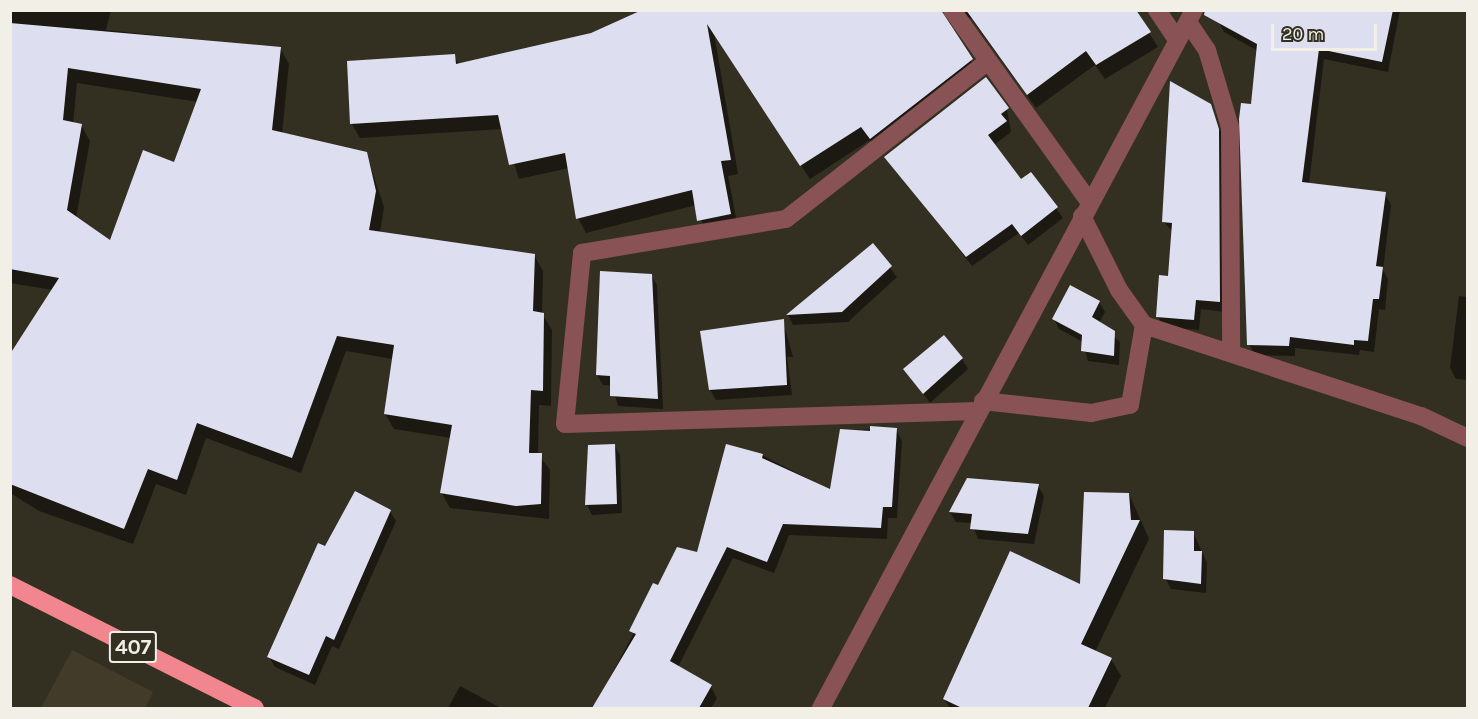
<!DOCTYPE html>
<html>
<head>
<meta charset="utf-8">
<style>
	body { margin:0 }
	#map { position:relative; width:1478px; height:719px; overflow:hidden; background:#333022; font-family:Karla,sans-serif }
	div>[style] { position:absolute }
	.industrial>* { inset:0; background:#423b29 }
	.shadow>* { inset:0; background:#0007 }
	.building>* { inset:0; background:#dddff0 }
	.street>* { height:18px; margin:-9px; padding:0 9px; transform-origin:9px; border-radius:9px; background:#895255 }
	.highway>* { height:18px; margin:-9px; padding:0 9px; transform-origin:9px; border-radius:9px; background:#f2868e }
	span { translate:-50% -50%; white-space:nowrap; text-align:center; line-height:1.15; -webkit-text-stroke:6px #333022; paint-order:stroke }
	.shield-label span { padding:2px 4px; background:#333022; border:2px solid; border-radius:4px; -webkit-text-stroke-width:0 }
	.shield-label { font-size:21px; color:#f1efe6; font-weight:700 }
	.frame { position:absolute; inset:0; border:12px solid #f1efe6; pointer-events:none }
	.scale { position:absolute; left:1271px; top:24px; width:106px; height:27px; box-sizing:border-box; border:3px solid #f1efe6; border-top:0; padding-left:8px; font-size:18px; line-height:21px; white-space:nowrap; color:#f1efe6; -webkit-text-stroke:4px #333022; paint-order:stroke }
</style>
</head>
<body>
<div id="map">
	<div class="industrial">
		<i style="clip-path:polygon(72px 650px,153px 692px,145px 708px,41px 708px)"></i>
	</div>
	<div class="shadow">
		<i style="clip-path:polygon(evenodd,10px 10px,111px 10px,106px 30px,280px 48px,289px 64px,282px 134px,366px 153px,384px 207px,380px 233px,534px 255px,543px 271px,542px 314px,552px 330px,551px 406px,539px 405px,538px 454px,550px 470px,549px 519px,450px 508px,441px 492px,451px 438px,394px 429px,385px 414px,393px 359px,346px 351px,301px 473px,206px 438px,186px 495px,156px 484px,133px 544px,39px 511px,10px 493px,10px 353px,53px 290px,10px 283px,10px 10px,77px 83px,198px 102px,175px 164px,111px 242px,76px 218px,90px 141px,81px 125px,73px 124px,77px 83px)"></i>
		<i style="clip-path:polygon(646px 10px,1134px 10px,1158px 47px,1105px 79px,1095px 65px,1036px 108px,971px 18px,954px 14px,950px 30px,980px 74px,879px 152px,870px 140px,810px 179px,714px 33px,738px 174px,728px 176px,738px 228px,707px 235px,696px 205px,586px 233px,578px 218px,569px 168px,519px 179px,503px 129px,360px 138px,351px 123px,454px 56px,459px 64px,592px 34px)"></i>
		<i style="clip-path:polygon(1222px 10px,1400px 10px,1388px 72px,1324px 59px,1309px 184px,1385px 194px,1391px 205px,1383px 270px,1388px 279px,1385px 310px,1379px 309px,1374px 352px,1360px 350px,1359px 355px,1295px 348px,1295px 356px,1255px 355px,1249px 344px,1258px 51px,1224px 32px,1218px 21px)"></i>
		<i style="clip-path:polygon(1210px 105px,1224px 140px,1225px 312px,1201px 309px,1199px 330px,1164px 327px,1158px 317px,1170px 277px,1173px 232px,1164px 222px)"></i>
		<i style="clip-path:polygon(1007px 109px,1011px 132px,994px 145px,1021px 182px,1031px 174px,1063px 218px,1028px 245px,1019px 233px,972px 266px,886px 157px)"></i>
		<i style="clip-path:polygon(873px 245px,897px 277px,848px 322px,793px 325px,788px 315px)"></i>
		<i style="clip-path:polygon(651px 275px,657px 285px,663px 409px,618px 406px,612px 386px,603px 385px,597px 375px)"></i>
		<i style="clip-path:polygon(1459px 296px,1468px 297px,1468px 380px,1456px 379px,1450px 368px)"></i>
		<i style="clip-path:polygon(1099px 302px,1105px 312px,1099px 323px,1120px 342px,1119px 365px,1088px 361px,1083px 342px,1059px 329px,1054px 319px)"></i>
		<i style="clip-path:polygon(783px 321px,793px 357px,787px 357px,792px 395px,716px 400px,710px 390px)"></i>
		<i style="clip-path:polygon(962px 359px,968px 369px,930px 403px,905px 369px)"></i>
		<i style="clip-path:polygon(896px 429px,902px 441px,897px 518px,888px 518px,887px 539px,789px 535px,774px 573px,733px 558px,678px 667px,711px 687px,717px 698px,711px 708px,594px 708px,658px 587px,698px 554px,762px 455px,832px 491px,841px 430px)"></i>
		<i style="clip-path:polygon(614px 445px,620px 455px,622px 513px,592px 515px,587px 505px)"></i>
		<i style="clip-path:polygon(1038px 486px,1044px 496px,1034px 544px,978px 539px,972px 523px,956px 522px,950px 512px)"></i>
		<i style="clip-path:polygon(1129px 494px,1149px 539px,1095px 652px,1111px 659px,1121px 676px,1105px 708px,950px 708px,944px 699px,1081px 587px)"></i>
		<i style="clip-path:polygon(390px 511px,396px 521px,339px 649px,332px 646px,315px 685px,275px 667px,269px 657px,325px 548px)"></i>
		<i style="clip-path:polygon(1193px 532px,1207px 563px,1206px 593px,1171px 589px,1165px 578px)"></i>
		<i style="clip-path:polygon(460px 686px,501px 708px,448px 708px)"></i>
	</div>
	<div class="building">
		<i style="clip-path:polygon(642px 10px,941px 10px,973px 59px,870px 139px,861px 127px,800px 166px,707px 24px,731px 160px,721px 161px,731px 214px,697px 221px,692px 190px,576px 219px,565px 153px,509px 165px,498px 115px,350px 124px,347px 61px,455px 54px,456px 64px,591px 33px)"></i>
		<i style="clip-path:polygon(966px 10px,1136px 10px,1151px 32px,1096px 65px,1086px 51px,1027px 95px)"></i>
		<i style="clip-path:polygon(1205px 10px,1393px 10px,1382px 62px,1319px 49px,1302px 182px,1386px 192px,1376px 266px,1383px 267px,1379px 299px,1373px 299px,1368px 341px,1354px 340px,1354px 345px,1290px 337px,1289px 346px,1247px 345px,1239px 119px,1241px 103px,1251px 104px,1257px 44px,1204px 15px)"></i>
		<i style="clip-path:polygon(evenodd,10px 23px,281px 47px,272px 130px,367px 152px,376px 191px,369px 230px,535px 254px,533px 311px,544px 313px,543px 391px,531px 390px,529px 453px,542px 453px,541px 504px,516px 506px,440px 493px,452px 425px,384px 414px,394px 345px,337px 336px,292px 458px,197px 423px,177px 480px,148px 469px,124px 529px,10px 484px,10px 354px,59px 278px,10px 269px,10px 23px,68px 68px,201px 89px,174px 162px,143px 150px,110px 240px,67px 210px,82px 124px,63px 120px,68px 68px)"></i>
		<i style="clip-path:polygon(986px 77px,1009px 108px,1001px 114px,1007px 121px,988px 135px,1021px 179px,1031px 172px,1058px 207px,1021px 236px,1012px 224px,966px 257px,884px 157px)"></i>
		<i style="clip-path:polygon(1170px 81px,1211px 104px,1219px 129px,1220px 302px,1196px 300px,1194px 320px,1156px 317px,1159px 275px,1168px 276px,1172px 223px,1162px 222px)"></i>
		<i style="clip-path:polygon(873px 243px,892px 266px,842px 312px,786px 315px)"></i>
		<i style="clip-path:polygon(600px 271px,652px 274px,658px 399px,610px 396px,610px 376px,596px 375px)"></i>
		<i style="clip-path:polygon(1070px 285px,1100px 301px,1092px 317px,1115px 331px,1114px 356px,1081px 351px,1082px 335px,1052px 319px)"></i>
		<i style="clip-path:polygon(784px 319px,787px 385px,709px 390px,700px 331px)"></i>
		<i style="clip-path:polygon(944px 335px,963px 358px,923px 394px,903px 369px)"></i>
		<i style="clip-path:polygon(870px 426px,897px 428px,892px 507px,883px 507px,881px 528px,783px 524px,767px 562px,727px 547px,670px 661px,712px 685px,699px 708px,592px 708px,636px 634px,629px 631px,653px 583px,658px 585px,677px 547px,697px 552px,726px 444px,763px 454px,762px 458px,830px 489px,840px 429px,870px 431px)"></i>
		<i style="clip-path:polygon(615px 444px,617px 504px,585px 505px,588px 445px)"></i>
		<i style="clip-path:polygon(967px 478px,1039px 484px,1028px 534px,970px 529px,972px 514px,949px 512px)"></i>
		<i style="clip-path:polygon(355px 491px,391px 510px,334px 640px,326px 636px,309px 675px,267px 657px,318px 543px,325px 546px)"></i>
		<i style="clip-path:polygon(1084px 492px,1129px 493px,1131px 520px,1140px 520px,1081px 644px,1112px 658px,1088px 708px,962px 708px,943px 699px,1010px 551px,1080px 584px)"></i>
		<i style="clip-path:polygon(1164px 530px,1194px 531px,1194px 551px,1202px 551px,1201px 584px,1163px 579px)"></i>
	</div>
	<div class="street">
		<i style="left:952px;top:10px;width:237px;rotate:54.4deg"></i>
		<i style="left:1157px;top:10px;width:36px;rotate:56deg"></i>
		<i style="left:1188px;top:22px;width:34px;rotate:56deg"></i>
		<i style="left:1207px;top:50px;width:80px;rotate:73.4deg"></i>
		<i style="left:1230px;top:127px;width:226px;rotate:89.7deg"></i>
		<i style="left:1082px;top:216px;width:83px;rotate:63.4deg"></i>
		<i style="left:1119px;top:290px;width:43px;rotate:54.5deg"></i>
		<i style="left:1144px;top:325px;width:292px;rotate:18.2deg"></i>
		<i style="left:1421px;top:416px;width:52px;rotate:25.1deg"></i>
		<i style="left:983px;top:401px;width:109px;rotate:6.3deg"></i>
		<i style="left:1091px;top:413px;width:40px;rotate:-12deg"></i>
		<i style="left:1130px;top:405px;width:81px;rotate:-80.1deg"></i>
		<i style="left:977px;top:411px;width:412px;rotate:178.2deg"></i>
		<i style="left:565px;top:424px;width:172px;rotate:-84.3deg"></i>
		<i style="left:582px;top:253px;width:207px;rotate:-9.5deg"></i>
		<i style="left:786px;top:219px;width:256px;rotate:-38deg"></i>
		<i style="left:821px;top:708px;width:791px;rotate:-61.88deg"></i>
	</div>
	<div class="highway">
		<i style="left:10px;top:585px;width:274px;rotate:26.7deg"></i>
	</div>
	<div class="shield-label">
		<span style="left:133px;top:647px">407</span>
	</div>
	<div class="frame"></div>
	<div class="scale">20 m</div>
</div>
</body>
</html>
